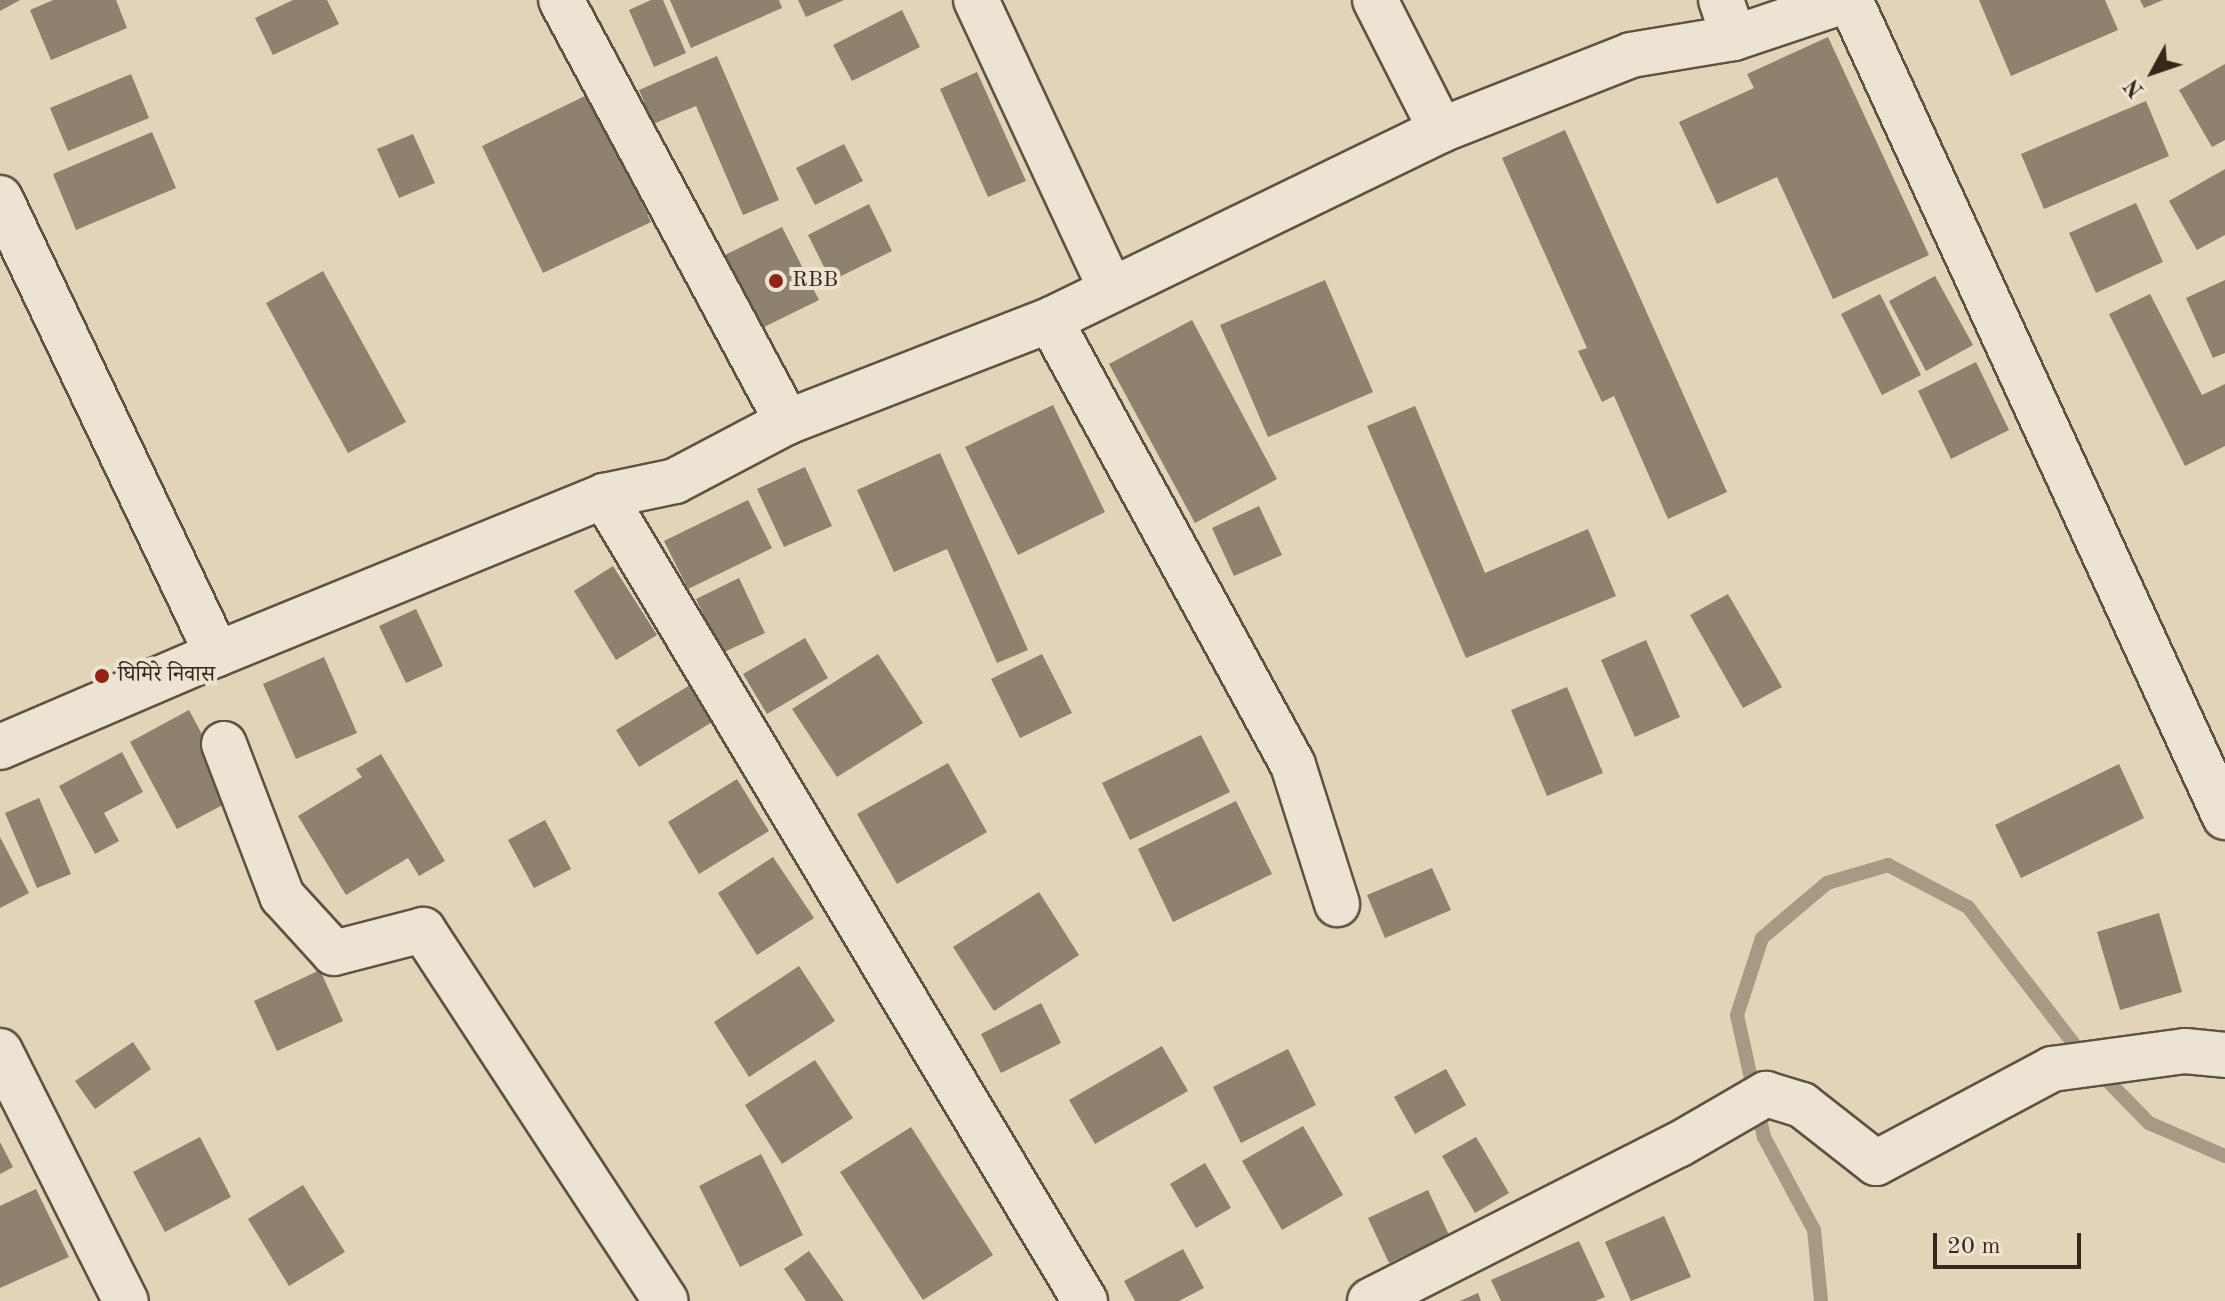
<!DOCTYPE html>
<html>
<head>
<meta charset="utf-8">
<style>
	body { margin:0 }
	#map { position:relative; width:2225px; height:1301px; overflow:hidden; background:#e1d4b9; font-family:"Old Standard TT","Noto Serif Devanagari",serif }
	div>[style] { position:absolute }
	.stream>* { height:14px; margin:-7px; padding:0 7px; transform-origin:7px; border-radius:7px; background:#a79983 }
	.building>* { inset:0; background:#8e816d }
	.roads { filter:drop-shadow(2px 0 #605242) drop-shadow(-2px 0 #605242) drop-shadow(0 2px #605242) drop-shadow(0 -2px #605242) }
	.minor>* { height:44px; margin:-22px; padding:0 22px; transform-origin:22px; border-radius:22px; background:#ece3d2 }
	.dots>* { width:22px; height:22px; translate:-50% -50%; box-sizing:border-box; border:4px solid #ece3d2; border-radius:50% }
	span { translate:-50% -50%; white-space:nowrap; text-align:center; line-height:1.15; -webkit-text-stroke:8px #ece3d2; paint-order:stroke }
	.poi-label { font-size:22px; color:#35271a }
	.left { translate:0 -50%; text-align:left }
	.north { position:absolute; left:2113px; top:32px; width:80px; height:80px; -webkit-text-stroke:6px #ece3d2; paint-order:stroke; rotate:230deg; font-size:22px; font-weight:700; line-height:32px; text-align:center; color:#35271a }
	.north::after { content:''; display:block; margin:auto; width:28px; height:36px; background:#35271a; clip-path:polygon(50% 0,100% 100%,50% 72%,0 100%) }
	.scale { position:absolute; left:1933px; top:1233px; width:148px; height:36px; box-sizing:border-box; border:4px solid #35271a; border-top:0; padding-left:10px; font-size:24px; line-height:28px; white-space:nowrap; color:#35271a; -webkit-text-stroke:6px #ece3d2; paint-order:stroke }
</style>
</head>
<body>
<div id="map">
	<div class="stream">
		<i style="left:2099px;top:1072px;width:71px;rotate:45.6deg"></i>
		<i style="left:2149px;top:1123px;width:83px;rotate:23.5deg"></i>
		<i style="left:1821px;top:1301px;width:71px;rotate:-95.6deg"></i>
		<i style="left:1814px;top:1230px;width:106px;rotate:-118.3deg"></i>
		<i style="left:1764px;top:1137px;width:125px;rotate:-102.5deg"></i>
		<i style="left:1737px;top:1015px;width:81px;rotate:-72deg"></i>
		<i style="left:1762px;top:938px;width:85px;rotate:-40.2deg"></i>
		<i style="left:1827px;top:883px;width:64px;rotate:-16.4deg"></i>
		<i style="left:1888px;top:865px;width:90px;rotate:27.7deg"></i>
		<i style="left:1968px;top:907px;width:190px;rotate:52.3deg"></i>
	</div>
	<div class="building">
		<i style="clip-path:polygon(0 0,20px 0,0 11px)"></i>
		<i style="clip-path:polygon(53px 0,116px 0,127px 28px,51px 60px,30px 10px)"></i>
		<i style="clip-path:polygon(293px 0,327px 0,339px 24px,273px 55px,255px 18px)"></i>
		<i style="clip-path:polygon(651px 0,663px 0,686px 53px,654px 67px,629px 10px)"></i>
		<i style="clip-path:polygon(670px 0,779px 0,782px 8px,691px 48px)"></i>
		<i style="clip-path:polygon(798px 0,844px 0,806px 17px)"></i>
		<i style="clip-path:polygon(1979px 0,2105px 0,2118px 30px,2011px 76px)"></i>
		<i style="clip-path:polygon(2140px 0,2163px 0,2144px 8px)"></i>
		<i style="clip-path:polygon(902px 10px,920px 47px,852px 81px,833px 45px)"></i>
		<i style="clip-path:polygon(1828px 37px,1929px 255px,1833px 299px,1777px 177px,1717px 204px,1679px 122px,1754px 88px,1747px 74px)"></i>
		<i style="clip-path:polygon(717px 56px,779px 200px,743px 215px,696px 106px,653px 124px,639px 90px)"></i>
		<i style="clip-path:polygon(2225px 64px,2225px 140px,2212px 147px,2179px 90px)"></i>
		<i style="clip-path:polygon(977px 72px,1026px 181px,988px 197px,940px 89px)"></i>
		<i style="clip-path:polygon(131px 74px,149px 118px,68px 151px,50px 108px)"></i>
		<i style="clip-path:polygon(589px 94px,651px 222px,543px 273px,482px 146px)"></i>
		<i style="clip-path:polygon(2146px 101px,2169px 156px,2044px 209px,2021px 154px)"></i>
		<i style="clip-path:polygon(1565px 130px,1727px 492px,1668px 519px,1614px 396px,1602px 402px,1578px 351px,1587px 348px,1502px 158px)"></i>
		<i style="clip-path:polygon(152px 132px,176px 188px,76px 230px,53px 174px)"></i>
		<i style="clip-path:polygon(413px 134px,435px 183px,399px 198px,377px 149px)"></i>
		<i style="clip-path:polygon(844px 144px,863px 181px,815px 205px,796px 168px)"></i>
		<i style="clip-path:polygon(2225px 169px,2225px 235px,2197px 250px,2169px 201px)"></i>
		<i style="clip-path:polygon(2136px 203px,2163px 262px,2096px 293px,2069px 233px)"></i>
		<i style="clip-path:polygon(869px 204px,892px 251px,831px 281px,808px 235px)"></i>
		<i style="clip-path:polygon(782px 227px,819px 300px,762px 328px,725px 255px)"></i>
		<i style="clip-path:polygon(323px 271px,406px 422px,348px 453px,266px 303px)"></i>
		<i style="clip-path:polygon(1935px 276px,1973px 345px,1926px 371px,1889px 301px)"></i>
		<i style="clip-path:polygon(1325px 280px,1373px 392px,1268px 437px,1220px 325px)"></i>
		<i style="clip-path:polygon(2225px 280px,2225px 353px,2213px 358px,2186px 298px)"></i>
		<i style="clip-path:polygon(1880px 294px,1921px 375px,1882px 395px,1841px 314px)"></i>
		<i style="clip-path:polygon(2150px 294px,2202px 395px,2225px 384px,2225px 446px,2185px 466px,2109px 314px)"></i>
		<i style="clip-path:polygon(1192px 320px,1277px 479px,1195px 523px,1109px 364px)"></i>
		<i style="clip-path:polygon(1976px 362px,2009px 430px,1951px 459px,1918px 391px)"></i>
		<i style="clip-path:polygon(1053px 405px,1105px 512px,1018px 555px,965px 447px)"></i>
		<i style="clip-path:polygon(1415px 406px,1485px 573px,1588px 529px,1616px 596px,1466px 658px,1367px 426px)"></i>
		<i style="clip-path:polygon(940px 453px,1028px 650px,997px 663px,947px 549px,894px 572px,857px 490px)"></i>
		<i style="clip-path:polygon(805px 467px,832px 526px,784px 547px,757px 489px)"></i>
		<i style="clip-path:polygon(748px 500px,772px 548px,688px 589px,664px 541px)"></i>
		<i style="clip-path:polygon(1259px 506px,1282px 555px,1234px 576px,1212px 528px)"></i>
		<i style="clip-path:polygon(613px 566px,657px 635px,616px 660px,574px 591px)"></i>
		<i style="clip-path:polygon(739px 578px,765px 633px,722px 653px,696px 599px)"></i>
		<i style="clip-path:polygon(1728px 594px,1782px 687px,1743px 708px,1690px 615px)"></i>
		<i style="clip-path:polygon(416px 609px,443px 666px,406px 683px,379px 626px)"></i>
		<i style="clip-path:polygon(805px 638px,828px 678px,767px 714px,743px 674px)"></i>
		<i style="clip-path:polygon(1646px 640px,1680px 717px,1635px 737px,1601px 660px)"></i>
		<i style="clip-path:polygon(878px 654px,923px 723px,837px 777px,792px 709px)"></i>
		<i style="clip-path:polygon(1042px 654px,1072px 713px,1020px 738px,991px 679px)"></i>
		<i style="clip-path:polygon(324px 657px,357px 733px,296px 759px,263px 684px)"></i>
		<i style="clip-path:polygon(695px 682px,717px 719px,639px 767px,616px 730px)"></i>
		<i style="clip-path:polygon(1567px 687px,1603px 773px,1547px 796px,1511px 710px)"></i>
		<i style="clip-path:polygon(189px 710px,236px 798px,177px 829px,130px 742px)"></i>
		<i style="clip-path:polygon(1201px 735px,1230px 792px,1130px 840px,1102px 783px)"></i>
		<i style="clip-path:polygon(122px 752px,143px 792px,104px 813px,119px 841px,95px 854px,59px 786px)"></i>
		<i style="clip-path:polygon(381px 754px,445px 861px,419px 876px,408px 858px,346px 895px,298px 816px,362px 777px,356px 769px)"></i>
		<i style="clip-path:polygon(948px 763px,987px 832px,897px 884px,857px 814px)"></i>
		<i style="clip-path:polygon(2119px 764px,2144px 818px,2021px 878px,1995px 825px)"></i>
		<i style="clip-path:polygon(737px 779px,769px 831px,699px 874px,668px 822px)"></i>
		<i style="clip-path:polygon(39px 798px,71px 874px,37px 888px,5px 813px)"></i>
		<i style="clip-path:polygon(1236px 801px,1272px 874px,1173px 922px,1138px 849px)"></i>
		<i style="clip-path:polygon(545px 820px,571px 869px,534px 888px,508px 840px)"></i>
		<i style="clip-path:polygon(0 837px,29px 893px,0 908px)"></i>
		<i style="clip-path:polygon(773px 857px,814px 918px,757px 955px,718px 893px)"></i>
		<i style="clip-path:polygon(1432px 868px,1451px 910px,1385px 938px,1367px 895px)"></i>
		<i style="clip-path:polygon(1039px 892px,1079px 955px,994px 1011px,953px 947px)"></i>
		<i style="clip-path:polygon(2159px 913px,2182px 992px,2120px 1010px,2097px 932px)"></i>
		<i style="clip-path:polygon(799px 966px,835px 1021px,749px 1077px,714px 1022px)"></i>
		<i style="clip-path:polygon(320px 970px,343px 1021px,277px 1051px,254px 1001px)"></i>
		<i style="clip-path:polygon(1041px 1003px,1061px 1043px,1001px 1073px,981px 1034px)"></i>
		<i style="clip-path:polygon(133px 1042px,151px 1069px,95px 1109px,75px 1081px)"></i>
		<i style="clip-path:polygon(1162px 1046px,1188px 1091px,1095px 1144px,1069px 1100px)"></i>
		<i style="clip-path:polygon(1288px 1049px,1316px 1105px,1241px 1143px,1213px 1087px)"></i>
		<i style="clip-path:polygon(815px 1060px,853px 1118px,782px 1164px,745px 1105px)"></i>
		<i style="clip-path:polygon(1446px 1069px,1466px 1105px,1415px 1134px,1394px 1097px)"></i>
		<i style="clip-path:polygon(1303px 1126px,1343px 1195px,1282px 1230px,1242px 1161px)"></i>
		<i style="clip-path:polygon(911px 1127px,993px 1255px,923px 1300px,840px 1172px)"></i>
		<i style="clip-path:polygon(200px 1137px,231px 1197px,165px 1232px,133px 1172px)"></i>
		<i style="clip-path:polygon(1476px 1137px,1509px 1193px,1475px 1213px,1442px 1156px)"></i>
		<i style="clip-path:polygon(0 1142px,13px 1167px,0 1174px)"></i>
		<i style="clip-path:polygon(761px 1154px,803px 1235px,740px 1267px,699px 1186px)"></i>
		<i style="clip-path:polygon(1205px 1163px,1231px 1208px,1196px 1228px,1170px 1184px)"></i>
		<i style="clip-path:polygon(303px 1185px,345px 1252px,289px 1286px,248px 1219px)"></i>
		<i style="clip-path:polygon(36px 1189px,69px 1257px,0 1288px,0 1206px)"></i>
		<i style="clip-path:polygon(1428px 1190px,1449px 1235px,1389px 1263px,1368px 1218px)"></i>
		<i style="clip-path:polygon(1664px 1216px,1691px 1277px,1631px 1301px,1605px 1242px)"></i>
		<i style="clip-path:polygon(1579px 1241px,1605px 1297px,1595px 1301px,1501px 1301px,1491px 1280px)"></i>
		<i style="clip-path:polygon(1183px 1249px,1204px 1288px,1179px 1301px,1135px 1301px,1124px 1281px)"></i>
		<i style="clip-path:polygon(809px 1251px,844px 1301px,806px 1301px,784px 1269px)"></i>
		<i style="clip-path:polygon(1478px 1293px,1481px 1301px,1460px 1301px)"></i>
	</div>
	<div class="roads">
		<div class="minor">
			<i style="left:561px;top:0;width:479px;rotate:61.8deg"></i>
			<i style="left:976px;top:0;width:319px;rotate:65deg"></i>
			<i style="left:1375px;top:0;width:146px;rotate:63.1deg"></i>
			<i style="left:1721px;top:0;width:40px;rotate:71.1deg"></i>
			<i style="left:1850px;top:0;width:899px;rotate:65.35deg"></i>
			<i style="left:0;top:198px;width:505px;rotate:64.55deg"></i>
			<i style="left:1050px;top:320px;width:507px;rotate:61.36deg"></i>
			<i style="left:1293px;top:765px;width:146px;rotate:72.4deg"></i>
			<i style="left:604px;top:496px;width:938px;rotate:59.14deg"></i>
			<i style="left:224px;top:744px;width:163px;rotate:69.1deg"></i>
			<i style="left:282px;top:896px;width:77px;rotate:47.6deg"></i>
			<i style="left:334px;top:953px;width:92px;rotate:-14.5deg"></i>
			<i style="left:423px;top:930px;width:443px;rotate:56.8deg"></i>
			<i style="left:0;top:747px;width:236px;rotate:-23.2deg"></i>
			<i style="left:217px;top:654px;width:418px;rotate:-22.2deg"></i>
			<i style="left:604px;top:496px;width:73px;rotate:-11.9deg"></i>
			<i style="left:675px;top:481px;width:127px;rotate:-27.8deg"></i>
			<i style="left:787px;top:422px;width:282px;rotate:-21.2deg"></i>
			<i style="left:1050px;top:320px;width:435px;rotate:-25.9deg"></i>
			<i style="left:1441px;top:130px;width:204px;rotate:-21.5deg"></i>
			<i style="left:1631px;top:55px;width:104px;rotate:-9.4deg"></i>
			<i style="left:1734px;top:38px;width:119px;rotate:-18.6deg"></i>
			<i style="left:0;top:1051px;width:280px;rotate:63.3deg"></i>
			<i style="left:1370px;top:1301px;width:345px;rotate:-26.9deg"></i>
			<i style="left:1678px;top:1145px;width:102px;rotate:-30.1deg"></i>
			<i style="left:1766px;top:1094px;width:38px;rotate:17deg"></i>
			<i style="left:1802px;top:1105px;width:94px;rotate:38.1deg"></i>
			<i style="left:1876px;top:1163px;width:200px;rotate:-28.1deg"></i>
			<i style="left:2052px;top:1069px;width:134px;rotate:-7.7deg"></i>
			<i style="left:2185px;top:1051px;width:40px;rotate:5.7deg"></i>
		</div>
	</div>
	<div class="dots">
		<i style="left:776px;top:281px;background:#8f2418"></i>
		<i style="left:102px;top:676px;background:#8f2418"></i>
	</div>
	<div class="poi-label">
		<span class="left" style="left:792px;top:281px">RBB</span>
		<span class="left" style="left:118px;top:676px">घिमिरे निवास</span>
	</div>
	<div class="north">N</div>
	<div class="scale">20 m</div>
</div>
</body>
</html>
